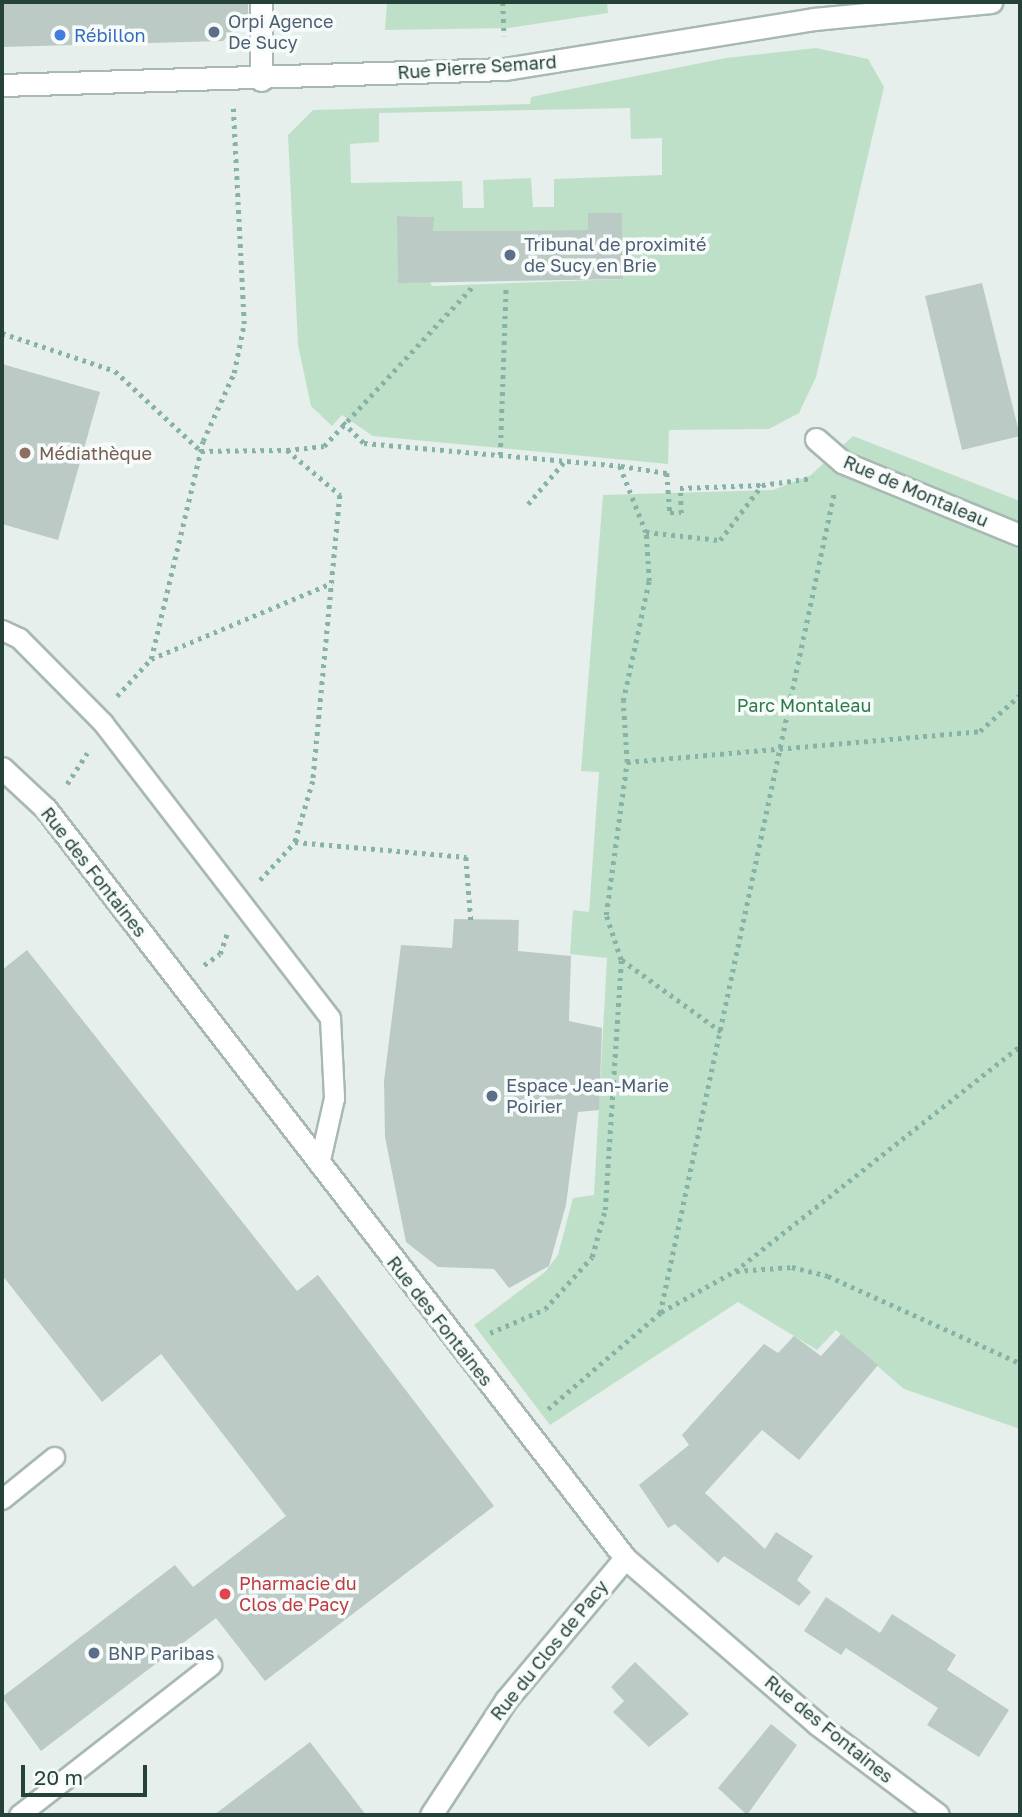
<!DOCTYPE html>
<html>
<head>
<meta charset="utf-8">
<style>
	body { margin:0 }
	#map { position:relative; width:1022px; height:1817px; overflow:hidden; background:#e6efeb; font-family:"Golos Text",sans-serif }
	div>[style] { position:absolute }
	.green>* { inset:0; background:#bfe0c8 }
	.building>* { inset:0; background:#bbcac4 }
	.path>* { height:4.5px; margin-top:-2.25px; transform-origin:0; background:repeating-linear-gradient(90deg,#86b3a5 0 3.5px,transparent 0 8.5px) }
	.roads { filter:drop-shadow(2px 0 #a8b8b2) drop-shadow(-2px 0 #a8b8b2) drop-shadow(0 2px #a8b8b2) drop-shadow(0 -2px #a8b8b2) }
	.service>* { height:19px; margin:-9.5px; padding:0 9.5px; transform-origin:9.5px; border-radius:9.5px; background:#fff }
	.pedestrian>* { height:21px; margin:-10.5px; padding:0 10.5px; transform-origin:10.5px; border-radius:10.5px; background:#fff }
	.minor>* { height:21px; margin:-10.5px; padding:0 10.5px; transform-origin:10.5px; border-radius:10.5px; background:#fff }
	.dots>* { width:19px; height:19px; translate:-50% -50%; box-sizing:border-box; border:4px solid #f7fbf9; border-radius:50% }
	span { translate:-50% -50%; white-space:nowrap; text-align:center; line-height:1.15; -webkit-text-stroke:7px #f7fbf9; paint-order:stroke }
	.service-label { font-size:18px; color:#4e5e75 }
	.left { translate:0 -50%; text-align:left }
	.shop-label { font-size:18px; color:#366cbe }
	.street-label { font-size:18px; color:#24423a }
	.education-label { font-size:18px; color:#785e54 }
	.park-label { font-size:18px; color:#2d7a4b }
	.health-label { font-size:18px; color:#be3a42 }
	.frame { position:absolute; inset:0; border:4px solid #24423a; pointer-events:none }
	.scale { position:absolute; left:21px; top:1765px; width:126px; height:32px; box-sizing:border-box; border:4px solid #24423a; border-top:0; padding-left:9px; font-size:21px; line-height:24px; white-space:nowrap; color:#24423a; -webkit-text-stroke:5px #f7fbf9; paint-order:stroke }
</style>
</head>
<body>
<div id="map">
	<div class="green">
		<i style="clip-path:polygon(387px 2px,607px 2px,608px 13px,508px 28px,385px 30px)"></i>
		<i style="clip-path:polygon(evenodd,816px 48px,868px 59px,884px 87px,816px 377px,799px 413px,769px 429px,669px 430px,668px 464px,373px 436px,342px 415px,332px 426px,311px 406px,298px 345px,288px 135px,313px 110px,530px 104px,531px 97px,726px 58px,816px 48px,630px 108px,631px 139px,662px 138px,662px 175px,554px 179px,554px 207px,533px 207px,531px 178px,483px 180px,484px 208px,463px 208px,462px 181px,351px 183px,350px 144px,379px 142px,379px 113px,630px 108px,816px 48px,588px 213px,622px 213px,622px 279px,432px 286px,398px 216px,433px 217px,433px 231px,588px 230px,588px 213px)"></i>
		<i style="clip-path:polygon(853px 436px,1020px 501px,1020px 1429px,904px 1389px,836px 1330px,817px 1350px,738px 1302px,550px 1425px,474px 1325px,545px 1272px,558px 1255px,573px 1198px,594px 1195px,607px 958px,570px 954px,573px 910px,589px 912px,599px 772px,581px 771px,603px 495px,773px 490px,811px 475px)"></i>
	</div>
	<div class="building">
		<i style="clip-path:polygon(2px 2px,248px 3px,248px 14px,223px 41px,2px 47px)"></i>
		<i style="clip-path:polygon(588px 213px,622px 213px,623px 279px,398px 283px,397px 216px,434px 217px,433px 231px,588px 230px)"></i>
		<i style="clip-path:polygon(982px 283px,1020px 436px,962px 450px,925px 296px)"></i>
		<i style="clip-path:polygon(2px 364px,100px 392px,58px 540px,2px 524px)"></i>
		<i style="clip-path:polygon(454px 919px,519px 920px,518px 951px,571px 956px,569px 1021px,602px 1028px,599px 1110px,578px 1112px,566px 1205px,549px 1266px,509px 1288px,494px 1269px,438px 1267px,406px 1242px,385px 1137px,384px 1081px,401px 945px,452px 948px)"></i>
		<i style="clip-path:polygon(27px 950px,297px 1291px,318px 1275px,494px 1506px,265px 1681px,216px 1618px,41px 1751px,2px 1697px,175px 1565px,193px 1587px,286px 1516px,161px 1354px,102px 1402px,2px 1275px,2px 970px)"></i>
		<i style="clip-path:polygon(841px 1334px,878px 1365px,799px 1460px,762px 1430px,705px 1493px,765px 1549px,776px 1532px,813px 1556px,797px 1580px,811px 1592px,799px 1606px,724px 1556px,718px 1563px,675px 1524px,668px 1528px,639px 1485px,689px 1445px,682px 1435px,764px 1344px,778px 1353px,794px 1336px,821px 1356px)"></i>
		<i style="clip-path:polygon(826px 1597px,880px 1633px,892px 1614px,956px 1655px,947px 1670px,1009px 1710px,979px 1757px,927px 1725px,938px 1708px,846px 1648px,841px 1655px,804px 1631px)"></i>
		<i style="clip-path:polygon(635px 1662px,689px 1714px,649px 1747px,613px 1712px,624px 1701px,611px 1687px)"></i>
		<i style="clip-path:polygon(771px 1724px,797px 1745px,747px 1815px,718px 1788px)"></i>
		<i style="clip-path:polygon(310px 1742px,366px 1815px,214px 1815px)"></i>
	</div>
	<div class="path">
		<i style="left:503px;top:2px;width:34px;rotate:88deg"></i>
		<i style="left:2px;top:333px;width:119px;rotate:18.6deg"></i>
		<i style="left:115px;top:371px;width:117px;rotate:42.9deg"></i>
		<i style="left:201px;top:451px;width:86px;rotate:-0.7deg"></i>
		<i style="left:287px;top:450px;width:37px;rotate:-6deg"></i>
		<i style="left:324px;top:446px;width:219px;rotate:-47deg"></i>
		<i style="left:343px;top:422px;width:30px;rotate:45deg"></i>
		<i style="left:364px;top:443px;width:257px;rotate:5.1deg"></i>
		<i style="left:620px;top:466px;width:71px;rotate:68.5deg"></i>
		<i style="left:646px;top:532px;width:74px;rotate:6.2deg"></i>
		<i style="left:720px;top:540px;width:69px;rotate:-52.6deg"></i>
		<i style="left:762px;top:485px;width:51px;rotate:-7.8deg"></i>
		<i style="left:287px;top:450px;width:70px;rotate:40.3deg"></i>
		<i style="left:340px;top:495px;width:287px;rotate:95.4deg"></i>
		<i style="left:313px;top:781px;width:64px;rotate:106.4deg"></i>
		<i style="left:295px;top:842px;width:172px;rotate:5deg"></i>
		<i style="left:466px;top:857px;width:63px;rotate:85.5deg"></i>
		<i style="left:500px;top:455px;width:170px;rotate:-88deg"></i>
		<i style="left:621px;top:466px;width:47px;rotate:8.7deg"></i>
		<i style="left:667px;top:473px;width:40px;rotate:85.7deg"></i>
		<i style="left:670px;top:513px;width:11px"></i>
		<i style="left:681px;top:513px;width:25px;rotate:-92deg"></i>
		<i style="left:680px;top:488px;width:82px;rotate:-2.1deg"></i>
		<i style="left:528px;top:504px;width:55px;rotate:-49.4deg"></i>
		<i style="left:151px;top:659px;width:224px;rotate:-76.6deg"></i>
		<i style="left:203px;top:441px;width:75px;rotate:-65.5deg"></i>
		<i style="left:234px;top:373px;width:50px;rotate:-78.5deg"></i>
		<i style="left:244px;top:324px;width:216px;rotate:-92.9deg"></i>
		<i style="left:117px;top:696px;width:50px;rotate:-47.4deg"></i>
		<i style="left:151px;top:659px;width:196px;rotate:-22.8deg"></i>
		<i style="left:627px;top:762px;width:61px;rotate:-93.8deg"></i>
		<i style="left:623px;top:701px;width:123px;rotate:-77.8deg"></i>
		<i style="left:649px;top:581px;width:49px;rotate:-93.5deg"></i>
		<i style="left:67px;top:784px;width:37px;rotate:-57deg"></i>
		<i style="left:260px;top:880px;width:52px;rotate:-47.4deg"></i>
		<i style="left:204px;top:965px;width:19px;rotate:-35deg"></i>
		<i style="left:220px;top:954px;width:21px;rotate:-71deg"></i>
		<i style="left:721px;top:1032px;width:123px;rotate:-144.2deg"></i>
		<i style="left:621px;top:960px;width:47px;rotate:-108.4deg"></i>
		<i style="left:606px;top:915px;width:154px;rotate:-82.2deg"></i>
		<i style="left:627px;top:762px;width:354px;rotate:-5deg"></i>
		<i style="left:980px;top:731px;width:54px;rotate:-42deg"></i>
		<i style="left:736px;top:1271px;width:56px;rotate:-4.1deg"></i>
		<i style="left:792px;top:1267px;width:37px;rotate:14deg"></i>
		<i style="left:828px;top:1276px;width:211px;rotate:24.4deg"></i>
		<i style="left:661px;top:1312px;width:85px;rotate:-29deg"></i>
		<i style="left:735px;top:1271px;width:363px;rotate:-38.3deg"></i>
		<i style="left:490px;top:1333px;width:60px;rotate:-23.6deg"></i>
		<i style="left:545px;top:1309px;width:70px;rotate:-47.9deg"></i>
		<i style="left:592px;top:1257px;width:49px;rotate:-74.5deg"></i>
		<i style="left:605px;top:1210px;width:250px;rotate:-86.3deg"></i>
		<i style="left:548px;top:1409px;width:148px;rotate:-40.6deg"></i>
		<i style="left:660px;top:1313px;width:838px;rotate:-78.02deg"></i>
	</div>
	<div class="roads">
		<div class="service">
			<i style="left:2px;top:630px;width:19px;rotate:25deg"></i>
			<i style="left:19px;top:638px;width:120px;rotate:45.3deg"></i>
			<i style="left:103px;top:723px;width:372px;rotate:52.4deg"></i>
			<i style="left:330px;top:1018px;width:80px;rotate:87.1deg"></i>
			<i style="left:334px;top:1098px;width:68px;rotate:102.8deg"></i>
			<i style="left:2px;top:1499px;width:67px;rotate:-38.9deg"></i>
			<i style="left:19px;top:1815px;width:244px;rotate:-38deg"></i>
		</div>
		<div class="pedestrian">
			<i style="left:816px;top:439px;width:35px;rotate:41deg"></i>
			<i style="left:842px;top:462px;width:192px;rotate:22.3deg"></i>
		</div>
		<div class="minor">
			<i style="left:261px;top:80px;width:78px;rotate:-90deg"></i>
			<i style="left:2px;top:85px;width:503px;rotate:-1.82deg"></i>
			<i style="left:505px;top:69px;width:313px;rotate:-9.2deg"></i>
			<i style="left:814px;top:19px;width:178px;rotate:-5.5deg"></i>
			<i style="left:2px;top:768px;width:60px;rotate:43deg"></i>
			<i style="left:46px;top:809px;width:947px;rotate:52.29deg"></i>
			<i style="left:625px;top:1558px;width:254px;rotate:40.8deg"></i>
			<i style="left:817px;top:1724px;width:151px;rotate:36.9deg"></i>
			<i style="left:431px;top:1815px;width:137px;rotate:-56.9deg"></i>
			<i style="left:506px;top:1700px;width:185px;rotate:-50deg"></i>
		</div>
	</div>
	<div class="dots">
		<i style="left:214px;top:32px;background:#5c6f8a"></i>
		<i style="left:60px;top:35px;background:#3f7fe0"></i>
		<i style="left:510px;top:255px;background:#5c6f8a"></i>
		<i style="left:25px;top:453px;background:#8d6e63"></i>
		<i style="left:492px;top:1096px;background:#5c6f8a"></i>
		<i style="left:225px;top:1594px;background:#e0444e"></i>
		<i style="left:94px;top:1653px;background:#5c6f8a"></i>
	</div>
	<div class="service-label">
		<span class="left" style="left:228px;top:32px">Orpi Agence<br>De Sucy</span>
		<span class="left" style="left:524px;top:255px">Tribunal de proximité<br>de Sucy en Brie</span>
		<span class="left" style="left:506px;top:1096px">Espace Jean-Marie<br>Poirier</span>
		<span class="left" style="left:108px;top:1653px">BNP Paribas</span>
	</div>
	<div class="shop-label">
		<span class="left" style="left:74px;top:35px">Rébillon</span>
	</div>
	<div class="street-label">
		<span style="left:477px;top:67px;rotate:-4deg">Rue Pierre Semard</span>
		<span style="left:916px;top:491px;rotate:23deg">Rue de Montaleau</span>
		<span style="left:94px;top:872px;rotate:52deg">Rue des Fontaines</span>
		<span style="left:440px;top:1321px;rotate:52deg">Rue des Fontaines</span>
		<span style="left:549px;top:1650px;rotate:-51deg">Rue du Clos de Pacy</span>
		<span style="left:829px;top:1729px;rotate:39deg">Rue des Fontaines</span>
	</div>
	<div class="education-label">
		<span class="left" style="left:39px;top:453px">Médiathèque</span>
	</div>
	<div class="park-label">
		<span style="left:804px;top:705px">Parc Montaleau</span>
	</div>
	<div class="health-label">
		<span class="left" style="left:239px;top:1594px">Pharmacie du<br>Clos de Pacy</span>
	</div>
	<div class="frame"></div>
	<div class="scale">20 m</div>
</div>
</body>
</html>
